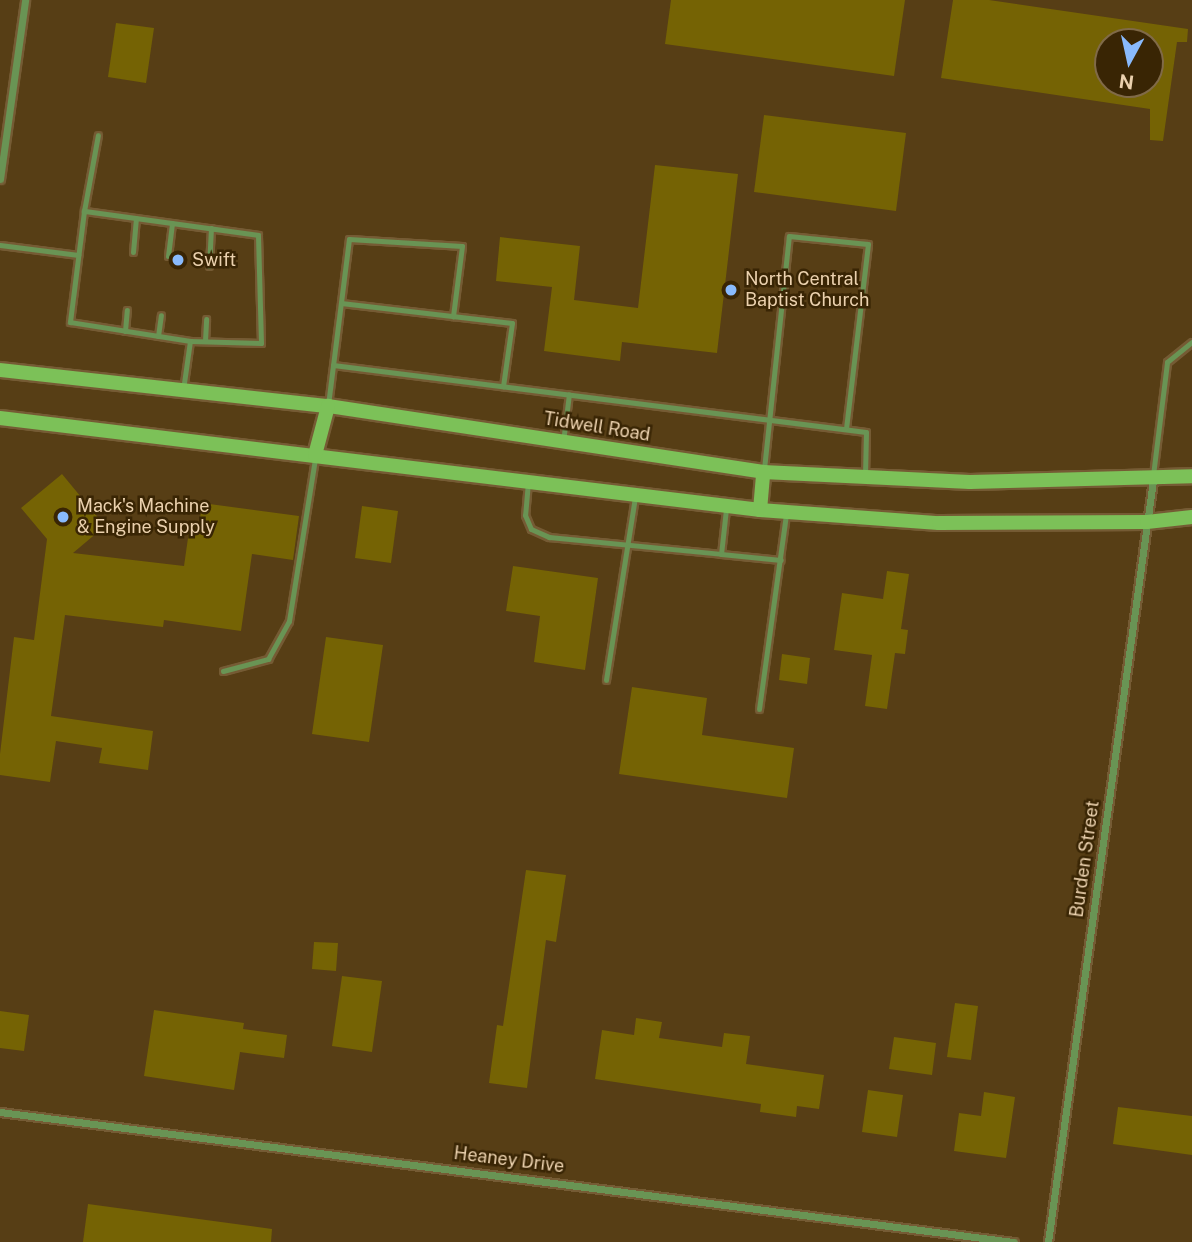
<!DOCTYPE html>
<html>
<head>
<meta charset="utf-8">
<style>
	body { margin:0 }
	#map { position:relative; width:1192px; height:1242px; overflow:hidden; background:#573e15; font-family:"Public Sans",sans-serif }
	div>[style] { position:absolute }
	.building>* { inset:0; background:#756304 }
	.roads { filter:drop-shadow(2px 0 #755b34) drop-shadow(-2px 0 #755b34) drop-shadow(0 2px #755b34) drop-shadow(0 -2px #755b34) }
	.service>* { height:5px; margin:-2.5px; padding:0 2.5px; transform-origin:2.5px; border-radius:2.5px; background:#699454 }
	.minor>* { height:7px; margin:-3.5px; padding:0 3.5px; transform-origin:3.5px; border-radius:3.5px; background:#699454 }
	.secondary>* { height:14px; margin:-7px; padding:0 7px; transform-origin:7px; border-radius:7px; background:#7cc158 }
	.dots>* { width:19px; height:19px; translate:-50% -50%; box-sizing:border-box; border:4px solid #392504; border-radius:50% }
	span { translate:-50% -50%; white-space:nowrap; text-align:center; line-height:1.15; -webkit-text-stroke:5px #392504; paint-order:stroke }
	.poi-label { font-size:18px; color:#ebd1ae }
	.left { translate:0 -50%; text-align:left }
	.street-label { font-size:18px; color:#ebd1ae }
	.north { position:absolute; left:1094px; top:28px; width:70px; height:70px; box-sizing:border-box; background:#392504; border:2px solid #806a48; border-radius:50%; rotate:188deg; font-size:19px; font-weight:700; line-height:28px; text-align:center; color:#ebd1ae }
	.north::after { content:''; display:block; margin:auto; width:24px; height:32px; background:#89bafc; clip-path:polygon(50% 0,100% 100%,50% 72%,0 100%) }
</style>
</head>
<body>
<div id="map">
	<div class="building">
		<i style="clip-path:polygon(671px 0,905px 0,894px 76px,665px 44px)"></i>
		<i style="clip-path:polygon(evenodd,953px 0,989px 0,1188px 29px,1187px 42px,1177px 42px,1163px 141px,1150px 140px,1150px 109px,941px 78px,953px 0,1108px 42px,1150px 42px,1150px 84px,1108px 84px,1108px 42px)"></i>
		<i style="clip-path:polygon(116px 23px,154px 28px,146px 83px,108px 77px)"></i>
		<i style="clip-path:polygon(764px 115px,906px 133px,896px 211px,754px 192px)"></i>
		<i style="clip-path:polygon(655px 165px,738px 174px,717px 353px,622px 342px,620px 361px,544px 351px,552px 287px,496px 281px,500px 237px,580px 246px,574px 300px,638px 308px)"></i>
		<i style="clip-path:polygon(62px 474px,105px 526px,73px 553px,184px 566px,190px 524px,199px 526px,202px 503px,299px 516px,293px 560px,252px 554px,241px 631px,164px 620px,163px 627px,65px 615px,51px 716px,153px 731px,148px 770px,99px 763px,102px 748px,56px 741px,50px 782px,0 775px,0 754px,14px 637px,34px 640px,47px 539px,21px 508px)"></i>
		<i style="clip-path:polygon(362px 506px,398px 511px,391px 563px,355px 558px)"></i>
		<i style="clip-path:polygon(513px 566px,598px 578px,585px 670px,534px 662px,540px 616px,506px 611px)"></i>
		<i style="clip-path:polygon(887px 571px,909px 574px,901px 629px,908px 630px,905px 654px,895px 653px,887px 709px,865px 706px,872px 655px,834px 650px,842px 593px,883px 599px)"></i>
		<i style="clip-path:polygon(326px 637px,383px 645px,369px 742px,312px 734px)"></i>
		<i style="clip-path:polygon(782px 654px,810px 658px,807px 684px,779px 680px)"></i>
		<i style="clip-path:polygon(632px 687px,707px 698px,702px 735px,794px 748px,787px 798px,619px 774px)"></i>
		<i style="clip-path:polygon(526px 870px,566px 875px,556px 942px,546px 940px,527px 1088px,489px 1083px,497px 1025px,503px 1026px)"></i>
		<i style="clip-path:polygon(314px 942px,338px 943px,336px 971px,312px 969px)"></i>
		<i style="clip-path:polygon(342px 976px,382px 981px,372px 1052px,332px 1046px)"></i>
		<i style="clip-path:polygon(955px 1003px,978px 1006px,971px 1060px,947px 1057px)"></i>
		<i style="clip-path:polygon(154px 1010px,244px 1023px,243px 1029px,287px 1035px,284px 1058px,240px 1052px,234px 1090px,144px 1076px)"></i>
		<i style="clip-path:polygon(0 1011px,29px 1015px,24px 1051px,0 1048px)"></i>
		<i style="clip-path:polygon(636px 1018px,662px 1022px,659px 1038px,722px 1047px,724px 1033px,750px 1036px,746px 1064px,824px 1075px,819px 1109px,797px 1106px,796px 1117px,760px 1112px,761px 1104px,595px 1079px,602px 1030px,634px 1035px)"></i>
		<i style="clip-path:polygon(894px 1037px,936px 1043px,932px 1075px,889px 1069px)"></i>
		<i style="clip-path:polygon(868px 1090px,903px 1095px,897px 1137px,862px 1132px)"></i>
		<i style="clip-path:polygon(984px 1092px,1015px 1097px,1006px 1158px,954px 1151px,959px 1113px,981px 1116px)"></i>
		<i style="clip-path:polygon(1118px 1107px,1192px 1116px,1192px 1155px,1113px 1144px)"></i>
		<i style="clip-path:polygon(88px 1204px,272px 1229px,271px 1242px,83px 1242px)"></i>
	</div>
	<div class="roads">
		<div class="service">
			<i style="left:84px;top:211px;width:77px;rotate:-79.6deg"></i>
			<i style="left:0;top:245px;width:79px;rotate:7.3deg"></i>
			<i style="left:133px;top:252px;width:34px;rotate:-85deg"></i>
			<i style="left:168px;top:256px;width:33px;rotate:-83deg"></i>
			<i style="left:209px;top:266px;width:38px;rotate:-87deg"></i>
			<i style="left:341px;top:303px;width:172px;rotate:6.7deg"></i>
			<i style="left:512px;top:323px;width:64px;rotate:98.1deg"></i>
			<i style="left:125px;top:331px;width:21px;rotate:-85deg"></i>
			<i style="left:158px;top:336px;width:21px;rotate:-82deg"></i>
			<i style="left:205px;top:341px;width:22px;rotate:-87deg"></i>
			<i style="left:333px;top:365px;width:537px;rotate:7.16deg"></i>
			<i style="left:866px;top:432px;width:44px;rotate:91.3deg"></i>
			<i style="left:183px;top:390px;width:49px;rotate:-81.9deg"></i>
			<i style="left:190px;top:341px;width:71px;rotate:1.6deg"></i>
			<i style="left:261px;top:343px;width:108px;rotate:-91.6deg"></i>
			<i style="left:258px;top:235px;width:176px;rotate:-172.1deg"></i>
			<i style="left:84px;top:211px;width:112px;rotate:97.2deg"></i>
			<i style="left:70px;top:322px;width:121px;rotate:9deg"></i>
			<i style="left:328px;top:405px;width:167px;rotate:-82.8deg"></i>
			<i style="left:349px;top:239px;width:113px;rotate:3.5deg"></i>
			<i style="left:462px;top:246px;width:71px;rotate:97.3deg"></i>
			<i style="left:563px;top:442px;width:48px;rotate:-82.9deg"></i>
			<i style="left:764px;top:469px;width:234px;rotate:-83.9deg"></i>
			<i style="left:789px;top:236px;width:79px;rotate:5.8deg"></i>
			<i style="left:868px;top:244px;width:186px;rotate:96.8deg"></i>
			<i style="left:1153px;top:475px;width:114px;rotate:-82.9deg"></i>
			<i style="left:1167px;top:362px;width:32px;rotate:-39deg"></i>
			<i style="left:528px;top:482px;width:33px;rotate:95deg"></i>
			<i style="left:525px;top:515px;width:15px;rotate:67deg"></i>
			<i style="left:531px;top:529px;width:20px;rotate:24deg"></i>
			<i style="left:549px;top:537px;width:173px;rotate:5.6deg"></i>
			<i style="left:726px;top:509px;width:45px;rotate:96.3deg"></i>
			<i style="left:721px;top:554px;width:60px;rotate:5.7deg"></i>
			<i style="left:223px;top:671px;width:47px;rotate:-14.9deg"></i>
			<i style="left:268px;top:659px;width:43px;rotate:-61.1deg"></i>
			<i style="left:289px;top:621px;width:165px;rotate:-80.9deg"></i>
			<i style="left:606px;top:680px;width:186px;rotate:-81deg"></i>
			<i style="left:759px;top:709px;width:196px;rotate:-82.1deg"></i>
		</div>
		<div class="minor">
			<i style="left:0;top:179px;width:181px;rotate:-82deg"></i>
			<i style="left:0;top:1112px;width:1022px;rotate:7.31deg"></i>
			<i style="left:1048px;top:1242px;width:769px;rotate:-82.15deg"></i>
		</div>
		<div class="secondary">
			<i style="left:0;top:370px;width:330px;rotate:6.3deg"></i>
			<i style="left:328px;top:406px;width:440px;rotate:8.6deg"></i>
			<i style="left:763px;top:472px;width:207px;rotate:2.8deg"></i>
			<i style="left:970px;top:482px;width:222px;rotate:-1.5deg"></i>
			<i style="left:0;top:418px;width:766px;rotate:6.9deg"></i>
			<i style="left:760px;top:510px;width:179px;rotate:4.2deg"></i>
			<i style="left:939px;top:523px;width:208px;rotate:-0.3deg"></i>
			<i style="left:1147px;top:522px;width:45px;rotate:-6.3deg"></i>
			<i style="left:315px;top:455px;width:51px;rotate:-75.1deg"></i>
			<i style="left:760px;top:510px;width:38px;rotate:-85deg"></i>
		</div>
	</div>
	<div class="dots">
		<i style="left:178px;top:260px;background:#89bafc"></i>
		<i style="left:731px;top:290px;background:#89bafc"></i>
		<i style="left:63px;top:517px;background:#89bafc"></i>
	</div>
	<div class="poi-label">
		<span class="left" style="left:192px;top:260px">Swift</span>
		<span class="left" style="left:745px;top:290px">North Central<br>Baptist Church</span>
		<span class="left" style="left:77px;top:517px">Mack's Machine<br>&amp; Engine Supply</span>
	</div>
	<div class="street-label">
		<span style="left:597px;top:427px;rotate:9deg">Tidwell Road</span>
		<span style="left:1085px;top:859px;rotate:-82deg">Burden Street</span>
		<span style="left:509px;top:1160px;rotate:7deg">Heaney Drive</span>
	</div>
	<div class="north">N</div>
</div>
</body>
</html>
